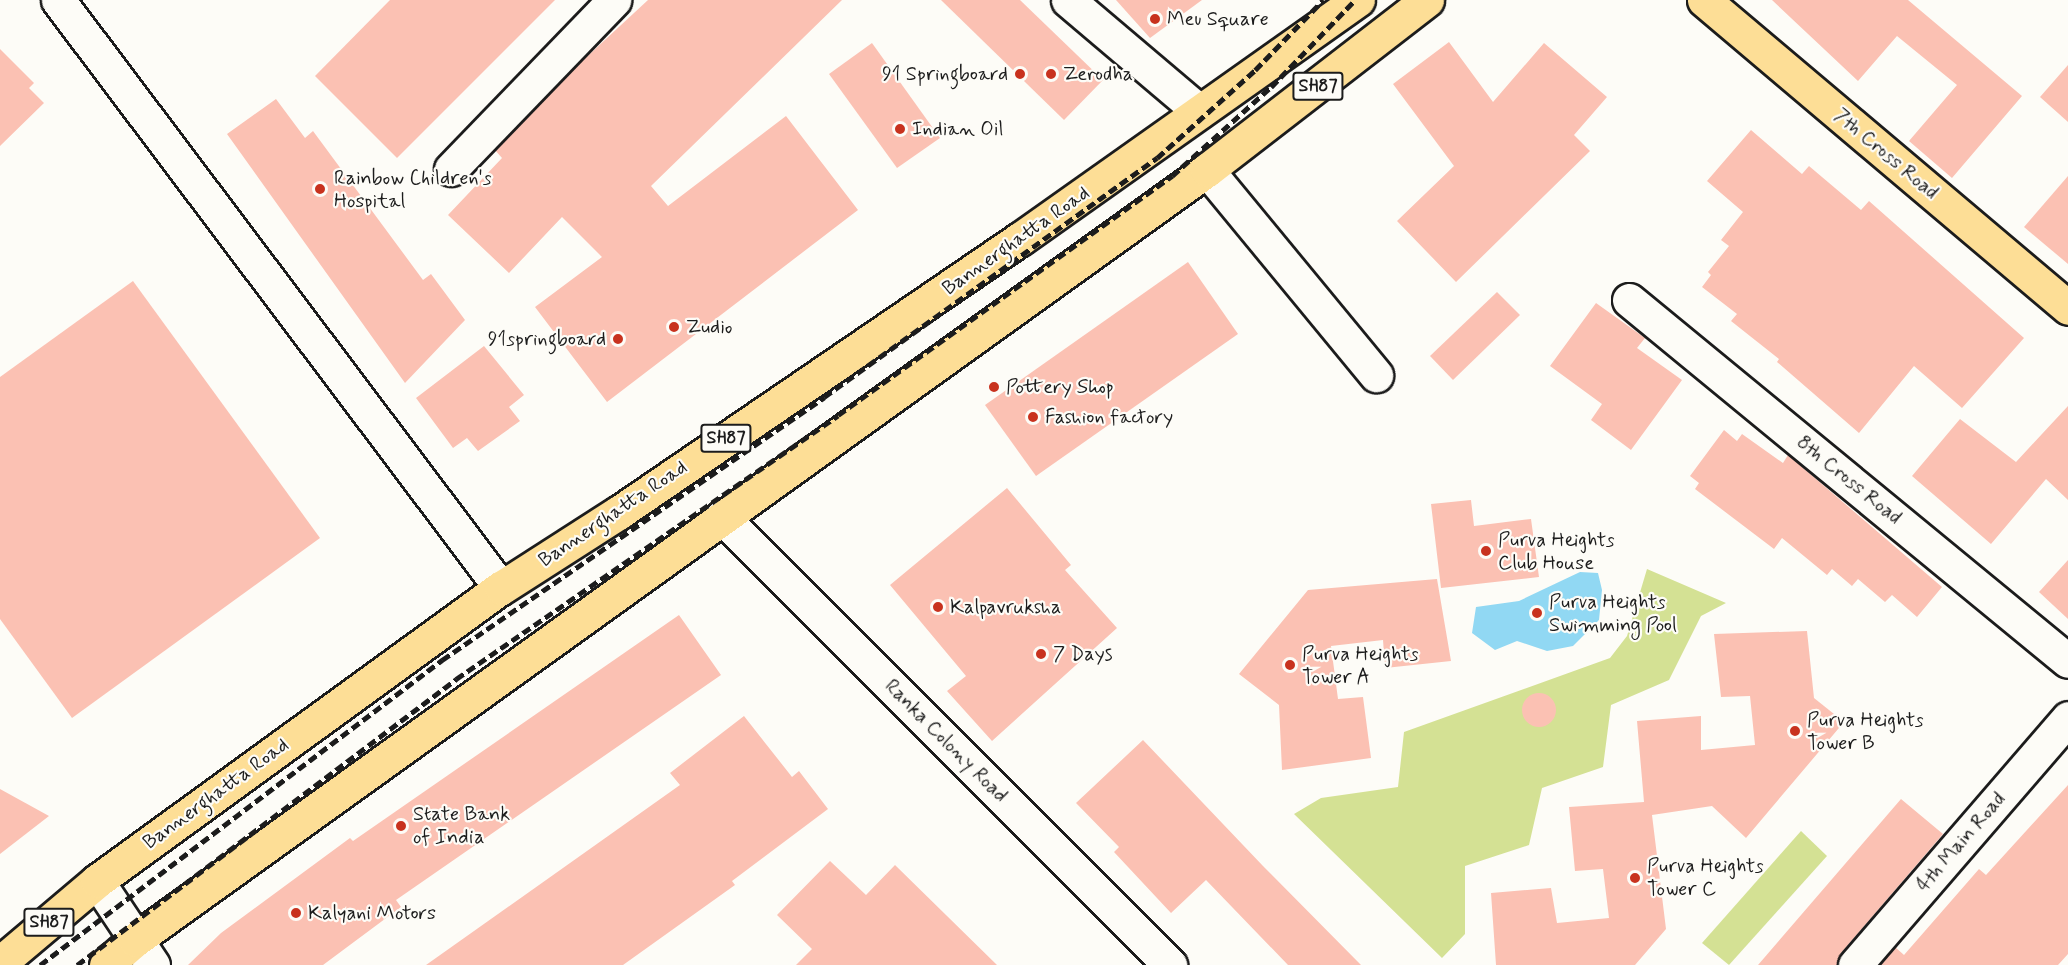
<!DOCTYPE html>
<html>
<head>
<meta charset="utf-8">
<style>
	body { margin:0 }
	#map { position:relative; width:2068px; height:965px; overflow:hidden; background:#fdfcf7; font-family:Mynerve,sans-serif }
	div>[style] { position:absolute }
	.green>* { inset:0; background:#d4e194 }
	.water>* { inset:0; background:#91d8f3 }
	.building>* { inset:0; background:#fbc1b3 }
	.round { border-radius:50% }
	.roads { filter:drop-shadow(2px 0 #1c1c1c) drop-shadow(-2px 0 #1c1c1c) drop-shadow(0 2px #1c1c1c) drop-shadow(0 -2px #1c1c1c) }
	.minor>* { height:33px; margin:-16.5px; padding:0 16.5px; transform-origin:16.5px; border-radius:16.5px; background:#fdfcf7 }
	.major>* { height:33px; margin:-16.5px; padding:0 16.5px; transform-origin:16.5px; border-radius:16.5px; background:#fdde96 }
	.rail>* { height:4.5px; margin-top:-2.25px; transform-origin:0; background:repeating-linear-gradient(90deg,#1c1c1c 0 9px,transparent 0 13.5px) }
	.dots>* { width:16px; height:16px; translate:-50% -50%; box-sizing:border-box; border:3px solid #fdfcf7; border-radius:50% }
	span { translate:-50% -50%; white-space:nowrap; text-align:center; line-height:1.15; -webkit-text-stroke:4.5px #fdfcf7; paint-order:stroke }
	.shield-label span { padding:2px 4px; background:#fdfcf7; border:2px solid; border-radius:4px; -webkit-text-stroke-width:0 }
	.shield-label { font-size:18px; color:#1c1c1c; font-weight:700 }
	.poi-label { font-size:20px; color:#1c1c1c }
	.left { translate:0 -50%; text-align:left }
	.right { translate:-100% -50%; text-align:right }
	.street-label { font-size:20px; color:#1c1c1c }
</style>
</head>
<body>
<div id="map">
	<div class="green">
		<i style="clip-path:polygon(1647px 569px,1726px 603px,1701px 616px,1669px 680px,1611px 705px,1603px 767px,1542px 788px,1529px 845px,1465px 866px,1465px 934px,1442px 958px,1294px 814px,1321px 798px,1398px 787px,1404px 732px,1610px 658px,1627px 636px)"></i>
		<i style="clip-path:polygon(1801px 831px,1827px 856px,1729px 965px,1702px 943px)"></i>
	</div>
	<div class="water">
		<i style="clip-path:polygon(1580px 572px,1598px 573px,1602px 590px,1599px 620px,1573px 646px,1547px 651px,1517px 641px,1495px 650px,1472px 633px,1476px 607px,1519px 601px)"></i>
	</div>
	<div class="building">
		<i style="clip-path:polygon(390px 0,555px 0,397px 158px,315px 76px)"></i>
		<i style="clip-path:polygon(648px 0,842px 0,651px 186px,668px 206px,786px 116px,858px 210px,607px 402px,535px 307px,602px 257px,562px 217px,509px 273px,448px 215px,502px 158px,495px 150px,579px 64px)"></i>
		<i style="clip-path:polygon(941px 0,1020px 0,1103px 80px,1064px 120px)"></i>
		<i style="clip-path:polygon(1116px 0,1202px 0,1150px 38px)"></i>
		<i style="clip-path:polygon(1772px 0,1908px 0,2022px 96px,1952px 178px,1909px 141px,1957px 85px,1897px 36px,1858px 81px)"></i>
		<i style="clip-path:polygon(1449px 42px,1493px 102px,1544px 43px,1607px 97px,1574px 135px,1590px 151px,1456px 282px,1397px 221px,1454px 166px,1393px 84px)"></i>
		<i style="clip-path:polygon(872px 43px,940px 138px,897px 168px,829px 74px)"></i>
		<i style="clip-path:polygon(0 49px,34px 83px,29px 88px,44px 103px,0 146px)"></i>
		<i style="clip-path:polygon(2068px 65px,2068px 122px,2040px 97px)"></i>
		<i style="clip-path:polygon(276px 99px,305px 138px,313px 131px,423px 280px,431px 274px,465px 320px,405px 383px,227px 134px)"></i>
		<i style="clip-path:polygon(1751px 130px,1802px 174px,1809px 166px,1861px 210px,1869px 201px,2024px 338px,1962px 408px,1914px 366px,1859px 433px,1777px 362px,1779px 359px,1731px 321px,1737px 314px,1702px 287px,1711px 275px,1708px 272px,1729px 246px,1721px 240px,1743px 212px,1707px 181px)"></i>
		<i style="clip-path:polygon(2068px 176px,2068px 264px,2024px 227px)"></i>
		<i style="clip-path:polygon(1188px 262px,1238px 334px,1036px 476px,985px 405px)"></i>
		<i style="clip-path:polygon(133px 281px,320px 538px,72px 718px,0 619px,0 377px)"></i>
		<i style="clip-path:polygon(1497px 292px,1520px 315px,1453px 380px,1430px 356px)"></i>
		<i style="clip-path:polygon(1596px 303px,1645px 338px,1637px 348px,1682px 380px,1631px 450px,1591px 420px,1602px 404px,1550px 366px)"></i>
		<i style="clip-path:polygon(484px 346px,524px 395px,509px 407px,520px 421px,478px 451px,467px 438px,453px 448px,416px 398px)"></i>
		<i style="clip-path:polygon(2068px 406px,2068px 500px,2046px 479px,1991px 544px,1912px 476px,1960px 419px,2016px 462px)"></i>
		<i style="clip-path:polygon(1724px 430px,1737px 441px,1742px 434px,1783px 463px,1788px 455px,1942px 587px,1917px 617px,1892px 595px,1885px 602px,1858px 579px,1852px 586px,1832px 569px,1827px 575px,1782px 538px,1774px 549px,1695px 489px,1699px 483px,1690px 476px)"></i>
		<i style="clip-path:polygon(1007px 488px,1071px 565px,1065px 570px,1117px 628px,992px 741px,947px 691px,966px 676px,890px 585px)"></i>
		<i style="clip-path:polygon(1471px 500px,1474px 526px,1531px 519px,1539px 577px,1441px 588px,1431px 504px)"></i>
		<i style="clip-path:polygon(2068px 560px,2068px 619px,2039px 592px)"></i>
		<i style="clip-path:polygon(1437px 579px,1451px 661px,1385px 668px,1383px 640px,1331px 646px,1338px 699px,1363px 697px,1371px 758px,1282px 770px,1279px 705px,1239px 674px,1308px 590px)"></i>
		<i style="clip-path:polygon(679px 615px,721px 675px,396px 900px,401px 907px,323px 965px,188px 965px,221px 933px,350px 838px,353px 841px)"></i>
		<i style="clip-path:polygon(1807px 631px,1814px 698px,1844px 722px,1746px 838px,1712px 806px,1652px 815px,1666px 929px,1635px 965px,1496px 965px,1491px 893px,1551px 888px,1557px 923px,1609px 918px,1603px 869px,1575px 871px,1569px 807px,1644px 802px,1637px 721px,1701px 716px,1701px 750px,1755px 745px,1750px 696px,1721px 697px,1714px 634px)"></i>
		<i class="round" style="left:1522px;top:693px;width:34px;height:34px"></i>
		<i style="clip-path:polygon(744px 716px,792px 777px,799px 771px,828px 809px,732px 881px,735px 885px,623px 965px,426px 965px,680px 785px,670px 773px)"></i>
		<i style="clip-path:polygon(1143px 740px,1263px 866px,1361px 965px,1288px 965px,1206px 880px,1171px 913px,1114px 852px,1119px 847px,1076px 803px)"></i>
		<i style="clip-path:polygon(2068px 785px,2068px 954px,2058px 965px,1880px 965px,1895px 947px,1904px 955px,1979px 869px,1986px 875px)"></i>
		<i style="clip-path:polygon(0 789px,49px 816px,0 854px)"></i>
		<i style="clip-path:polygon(1901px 799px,1943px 834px,1841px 953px,1837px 965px,1758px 965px)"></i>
		<i style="clip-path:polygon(830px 861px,866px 895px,895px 865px,997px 965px,796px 965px,812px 949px,777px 915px)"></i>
	</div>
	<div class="roads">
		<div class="minor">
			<i style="left:58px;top:0;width:736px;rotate:53.01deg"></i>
			<i style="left:1068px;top:0;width:172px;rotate:40.3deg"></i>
			<i style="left:451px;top:169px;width:235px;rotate:-46deg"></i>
			<i style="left:1207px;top:170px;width:266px;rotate:50.5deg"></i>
			<i style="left:1629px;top:300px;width:568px;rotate:39.43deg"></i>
			<i style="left:722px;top:517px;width:634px;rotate:45deg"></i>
			<i style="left:97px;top:881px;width:101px;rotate:56.3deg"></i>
			<i style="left:1855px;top:965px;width:326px;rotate:-49.2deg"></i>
		</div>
		<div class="major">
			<i style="left:1704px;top:0;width:477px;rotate:40.2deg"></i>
			<i style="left:0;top:963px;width:127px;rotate:-40.2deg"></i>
			<i style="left:97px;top:881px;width:499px;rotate:-36deg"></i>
			<i style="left:501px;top:588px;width:139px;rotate:-32.7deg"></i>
			<i style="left:618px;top:513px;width:486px;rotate:-34.3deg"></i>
			<i style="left:1020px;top:239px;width:414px;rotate:-35.3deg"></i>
			<i style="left:106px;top:965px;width:38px;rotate:-41deg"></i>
			<i style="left:135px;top:940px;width:1320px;rotate:-35.69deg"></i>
			<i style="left:1207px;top:170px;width:278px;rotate:-37.7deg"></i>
		</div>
	</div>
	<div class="rail">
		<i style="left:40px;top:965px;width:505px;rotate:-37.19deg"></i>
		<i style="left:442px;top:660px;width:464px;rotate:-34.5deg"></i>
		<i style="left:824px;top:397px;width:410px;rotate:-35.7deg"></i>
		<i style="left:1157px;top:158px;width:132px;rotate:-41.9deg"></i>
		<i style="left:1255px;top:70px;width:98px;rotate:-45.8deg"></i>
		<i style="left:77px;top:965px;width:475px;rotate:-37deg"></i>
		<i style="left:456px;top:679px;width:464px;rotate:-34.6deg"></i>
		<i style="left:838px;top:415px;width:411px;rotate:-35.6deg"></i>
		<i style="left:1172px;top:176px;width:133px;rotate:-42deg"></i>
		<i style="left:1271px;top:87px;width:121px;rotate:-46deg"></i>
	</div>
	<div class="dots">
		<i style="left:1155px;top:19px;background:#c8321e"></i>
		<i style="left:1020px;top:74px;background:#c8321e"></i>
		<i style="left:1051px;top:74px;background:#c8321e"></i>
		<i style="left:900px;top:129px;background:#c8321e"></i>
		<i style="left:320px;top:189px;background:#c8321e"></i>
		<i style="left:674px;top:327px;background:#c8321e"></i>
		<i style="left:618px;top:339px;background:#c8321e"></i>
		<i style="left:994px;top:387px;background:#c8321e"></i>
		<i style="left:1033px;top:417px;background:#c8321e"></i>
		<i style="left:1486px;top:551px;background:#c8321e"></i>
		<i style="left:938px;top:607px;background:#c8321e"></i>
		<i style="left:1537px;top:613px;background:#c8321e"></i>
		<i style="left:1041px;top:654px;background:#c8321e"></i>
		<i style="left:1290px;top:665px;background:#c8321e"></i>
		<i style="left:1795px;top:731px;background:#c8321e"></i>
		<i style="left:401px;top:826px;background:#c8321e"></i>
		<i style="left:1635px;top:878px;background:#c8321e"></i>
		<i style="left:296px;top:913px;background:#c8321e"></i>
	</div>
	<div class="shield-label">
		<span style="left:1318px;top:86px">SH87</span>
		<span style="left:726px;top:438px">SH87</span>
		<span style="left:49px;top:922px">SH87</span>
	</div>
	<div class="poi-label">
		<span class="left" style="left:1167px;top:19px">Meu Square</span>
		<span class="right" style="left:1008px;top:74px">91 Springboard</span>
		<span class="left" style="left:1063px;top:74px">Zerodha</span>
		<span class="left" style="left:912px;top:129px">Indian Oil</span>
		<span class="left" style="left:334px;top:190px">Rainbow Children's<br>Hospital</span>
		<span class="left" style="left:686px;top:327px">Zudio</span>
		<span class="right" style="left:606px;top:339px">91springboard</span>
		<span class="left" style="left:1006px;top:387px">Pottery Shop</span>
		<span class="left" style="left:1045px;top:417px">Fashion factory</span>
		<span class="left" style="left:1498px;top:552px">Purva Heights<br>Club House</span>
		<span class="left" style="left:1549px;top:614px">Purva Heights<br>Swimming Pool</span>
		<span class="left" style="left:950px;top:607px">Kalpavruksha</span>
		<span class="left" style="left:1053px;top:654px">7 Days</span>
		<span class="left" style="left:1302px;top:666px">Purva Heights<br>Tower A</span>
		<span class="left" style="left:1807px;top:732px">Purva Heights<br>Tower B</span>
		<span class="left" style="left:413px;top:826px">State Bank<br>of India</span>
		<span class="left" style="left:1647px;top:878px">Purva Heights<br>Tower C</span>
		<span class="left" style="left:308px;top:913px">Kalyani Motors</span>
	</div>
	<div class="street-label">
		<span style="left:1886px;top:154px;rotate:40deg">7th Cross Road</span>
		<span style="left:1016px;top:241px;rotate:-35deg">Bannerghatta Road</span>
		<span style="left:1849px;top:480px;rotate:39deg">8th Cross Road</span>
		<span style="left:613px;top:514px;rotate:-34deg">Bannerghatta Road</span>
		<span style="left:946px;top:741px;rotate:45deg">Ranka Colony Road</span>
		<span style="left:216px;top:794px;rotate:-36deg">Bannerghatta Road</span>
		<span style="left:1961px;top:842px;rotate:-49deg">4th Main Road</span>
	</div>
</div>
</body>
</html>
